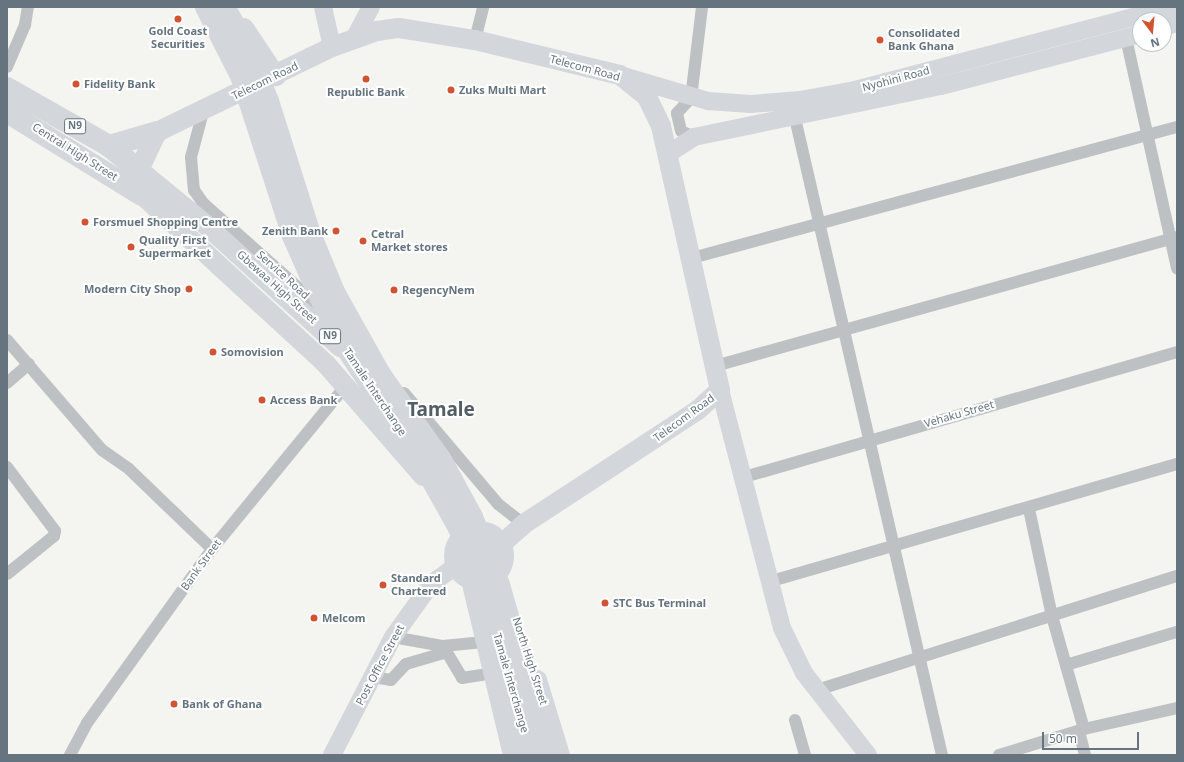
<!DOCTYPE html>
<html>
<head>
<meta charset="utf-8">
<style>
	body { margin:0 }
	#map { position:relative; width:1184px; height:762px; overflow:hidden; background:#f4f4f0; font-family:"Noto Sans",sans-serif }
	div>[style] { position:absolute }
	.street>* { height:12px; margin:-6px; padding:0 6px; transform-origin:6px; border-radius:6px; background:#bdc1c4 }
	.secondary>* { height:18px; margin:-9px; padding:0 9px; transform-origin:9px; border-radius:9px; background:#d3d7db }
	.primary>* { height:20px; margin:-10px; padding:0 10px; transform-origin:10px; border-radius:10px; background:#d3d7db }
	.primary>.ring { margin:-10px; padding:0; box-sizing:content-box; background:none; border:20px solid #d3d7db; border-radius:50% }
	.highway>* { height:22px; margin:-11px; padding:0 11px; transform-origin:11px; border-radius:11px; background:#d3d7db }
	.dots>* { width:11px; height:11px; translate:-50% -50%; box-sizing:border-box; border:2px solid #fff; border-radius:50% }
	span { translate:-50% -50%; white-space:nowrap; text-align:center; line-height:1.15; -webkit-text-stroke:4px #fff; paint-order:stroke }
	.shield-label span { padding:1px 3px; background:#fff; border:1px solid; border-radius:3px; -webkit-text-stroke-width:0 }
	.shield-label { font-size:10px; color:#65747e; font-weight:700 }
	.poi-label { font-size:11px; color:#65747e; font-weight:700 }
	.left { translate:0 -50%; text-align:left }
	.right { translate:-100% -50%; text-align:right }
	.street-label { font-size:11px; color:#65747e }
	.town-label { font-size:19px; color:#535d64; font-weight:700 }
	.frame { position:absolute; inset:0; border:8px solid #65747e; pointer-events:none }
	.north { position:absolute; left:1132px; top:12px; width:40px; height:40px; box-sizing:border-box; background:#fff; border:1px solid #c1c7cb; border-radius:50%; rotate:164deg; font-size:11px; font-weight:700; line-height:16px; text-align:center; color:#65747e }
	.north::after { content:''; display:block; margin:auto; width:14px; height:18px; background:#d15332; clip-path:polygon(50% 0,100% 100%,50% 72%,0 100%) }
	.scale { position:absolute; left:1042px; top:732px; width:97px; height:18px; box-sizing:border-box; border:2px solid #65747e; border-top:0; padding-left:5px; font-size:12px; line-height:14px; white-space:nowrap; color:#65747e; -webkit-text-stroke:3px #fff; paint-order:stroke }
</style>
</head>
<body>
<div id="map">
	<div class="street">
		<i style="left:1126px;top:38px;width:236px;rotate:77.5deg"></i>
		<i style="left:475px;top:40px;width:34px;rotate:-76deg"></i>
		<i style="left:7px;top:67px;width:46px;rotate:-66.8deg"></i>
		<i style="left:25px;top:25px;width:18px;rotate:-81deg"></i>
		<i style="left:203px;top:112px;width:47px;rotate:104.9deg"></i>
		<i style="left:191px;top:157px;width:33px;rotate:85deg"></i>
		<i style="left:194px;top:190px;width:16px;rotate:55deg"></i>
		<i style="left:203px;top:203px;width:157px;rotate:41.6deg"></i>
		<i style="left:795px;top:118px;width:654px;rotate:77.01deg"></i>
		<i style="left:694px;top:137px;width:14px;rotate:-155deg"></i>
		<i style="left:681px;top:131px;width:18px;rotate:-103deg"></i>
		<i style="left:677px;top:113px;width:21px;rotate:-47deg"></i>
		<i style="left:691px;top:98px;width:92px;rotate:-83.1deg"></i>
		<i style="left:692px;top:258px;width:502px;rotate:-15.12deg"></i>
		<i style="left:7px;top:340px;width:145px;rotate:49.2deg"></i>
		<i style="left:102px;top:450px;width:33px;rotate:35deg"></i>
		<i style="left:129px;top:469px;width:115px;rotate:43.9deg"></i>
		<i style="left:715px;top:366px;width:480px;rotate:-15.6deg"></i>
		<i style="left:7px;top:383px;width:29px;rotate:-41deg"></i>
		<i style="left:404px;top:393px;width:145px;rotate:49.7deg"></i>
		<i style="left:498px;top:504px;width:33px;rotate:38deg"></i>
		<i style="left:7px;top:467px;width:80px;rotate:53.1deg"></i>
		<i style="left:55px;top:531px;width:5px;rotate:101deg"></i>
		<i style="left:54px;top:536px;width:60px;rotate:141deg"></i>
		<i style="left:741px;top:478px;width:454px;rotate:-16.1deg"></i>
		<i style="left:1029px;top:509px;width:109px;rotate:77.9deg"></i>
		<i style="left:1052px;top:616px;width:117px;rotate:74.2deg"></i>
		<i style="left:768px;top:582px;width:426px;rotate:-16.1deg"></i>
		<i style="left:393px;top:637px;width:51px;rotate:10.2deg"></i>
		<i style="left:443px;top:646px;width:37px;rotate:59deg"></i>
		<i style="left:462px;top:678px;width:30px;rotate:-9deg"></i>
		<i style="left:443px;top:646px;width:41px;rotate:-5.6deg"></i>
		<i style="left:1066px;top:665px;width:116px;rotate:-16.6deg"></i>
		<i style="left:373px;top:677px;width:18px;rotate:9deg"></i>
		<i style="left:391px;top:680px;width:22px;rotate:-47deg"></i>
		<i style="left:406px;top:664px;width:43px;rotate:-16.3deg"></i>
		<i style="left:817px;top:690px;width:378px;rotate:-17.6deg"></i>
		<i style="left:795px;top:720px;width:36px;rotate:74deg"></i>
		<i style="left:1079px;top:731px;width:25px;rotate:76deg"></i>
		<i style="left:70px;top:755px;width:36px;rotate:-62deg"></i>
		<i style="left:87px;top:723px;width:214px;rotate:-54.3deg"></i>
		<i style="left:212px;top:549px;width:212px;rotate:-50.7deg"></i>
		<i style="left:999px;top:755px;width:89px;rotate:-17deg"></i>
		<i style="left:1084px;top:729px;width:95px;rotate:-12.7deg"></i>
	</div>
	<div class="secondary">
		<i style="left:323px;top:7px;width:41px;rotate:77.3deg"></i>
		<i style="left:1164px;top:27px;width:14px;rotate:-17deg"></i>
		<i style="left:355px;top:37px;width:34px;rotate:-62deg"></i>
		<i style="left:623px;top:76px;width:89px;rotate:16.4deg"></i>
		<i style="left:708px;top:101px;width:43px;rotate:4deg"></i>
		<i style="left:751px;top:104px;width:49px;rotate:-4.7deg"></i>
		<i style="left:800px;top:100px;width:56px;rotate:-10.3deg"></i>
		<i style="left:855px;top:90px;width:327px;rotate:-14.7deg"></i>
		<i style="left:668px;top:154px;width:31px;rotate:-33deg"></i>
		<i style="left:694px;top:137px;width:252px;rotate:-11.7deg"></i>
		<i style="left:941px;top:86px;width:206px;rotate:-14.6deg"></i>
		<i style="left:720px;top:390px;width:246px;rotate:75.4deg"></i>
		<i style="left:782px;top:628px;width:50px;rotate:63.9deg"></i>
		<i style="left:804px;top:673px;width:104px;rotate:52deg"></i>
		<i style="left:332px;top:755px;width:133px;rotate:-62.7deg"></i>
		<i style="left:393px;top:637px;width:65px;rotate:-54.4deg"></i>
		<i style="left:431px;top:584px;width:31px;rotate:-36deg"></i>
	</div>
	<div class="primary">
		<i style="left:244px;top:28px;width:58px;rotate:56.3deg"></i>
		<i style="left:139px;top:170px;width:85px;rotate:39.3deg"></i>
		<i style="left:205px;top:224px;width:183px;rotate:42.3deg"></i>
		<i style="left:423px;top:476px;width:150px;rotate:-130.9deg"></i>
		<i style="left:325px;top:363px;width:248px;rotate:-137.4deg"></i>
		<i style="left:142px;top:195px;width:25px;rotate:-97deg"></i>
		<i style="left:139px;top:170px;width:42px;rotate:-64.7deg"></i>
		<i style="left:157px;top:132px;width:195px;rotate:-25.9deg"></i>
		<i style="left:332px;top:47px;width:48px;rotate:-19.6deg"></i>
		<i style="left:377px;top:31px;width:22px;rotate:-8deg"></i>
		<i style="left:399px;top:28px;width:77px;rotate:9deg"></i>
		<i style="left:475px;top:40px;width:149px;rotate:13.6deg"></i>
		<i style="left:620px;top:75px;width:35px;rotate:39deg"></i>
		<i style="left:647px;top:97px;width:32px;rotate:64deg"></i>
		<i style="left:661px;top:126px;width:271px;rotate:77.4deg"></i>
		<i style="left:720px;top:390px;width:30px;rotate:138deg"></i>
		<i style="left:698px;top:410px;width:208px;rotate:146.8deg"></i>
		<i style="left:524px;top:524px;width:31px;rotate:138deg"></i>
		<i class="ring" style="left:454px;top:531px;width:30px;height:30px"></i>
		<i style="left:471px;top:580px;width:180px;rotate:76.5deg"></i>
		<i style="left:537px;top:680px;width:78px;rotate:73deg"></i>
	</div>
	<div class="highway">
		<i style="left:206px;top:7px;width:80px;rotate:63.1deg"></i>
		<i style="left:242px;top:78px;width:166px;rotate:72.1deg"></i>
		<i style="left:293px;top:236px;width:104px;rotate:66.1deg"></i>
		<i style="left:335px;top:331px;width:157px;rotate:56.4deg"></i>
		<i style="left:422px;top:462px;width:76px;rotate:60.7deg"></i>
		<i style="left:459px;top:528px;width:68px;rotate:68.4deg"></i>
		<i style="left:484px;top:591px;width:171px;rotate:74deg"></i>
		<i style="left:224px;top:7px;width:36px;rotate:60deg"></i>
		<i style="left:242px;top:38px;width:68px;rotate:67.6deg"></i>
		<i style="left:268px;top:101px;width:139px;rotate:72.5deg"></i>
		<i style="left:310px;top:234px;width:63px;rotate:67.5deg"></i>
		<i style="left:334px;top:292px;width:96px;rotate:60.8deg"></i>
		<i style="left:381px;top:376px;width:103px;rotate:54.5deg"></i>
		<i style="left:441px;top:460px;width:65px;rotate:61.5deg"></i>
		<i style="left:472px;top:517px;width:73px;rotate:68.3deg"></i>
		<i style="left:499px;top:585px;width:177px;rotate:73.9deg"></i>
		<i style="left:7px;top:88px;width:117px;rotate:29.6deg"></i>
		<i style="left:109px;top:146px;width:38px;rotate:39deg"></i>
		<i style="left:7px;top:112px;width:158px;rotate:31.6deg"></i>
		<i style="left:109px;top:146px;width:50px;rotate:-16.3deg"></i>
	</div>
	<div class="dots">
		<i style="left:178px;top:19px;background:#d15332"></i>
		<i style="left:880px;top:40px;background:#d15332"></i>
		<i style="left:366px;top:79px;background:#d15332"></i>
		<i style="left:76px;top:84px;background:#d15332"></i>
		<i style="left:451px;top:90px;background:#d15332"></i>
		<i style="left:85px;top:222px;background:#d15332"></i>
		<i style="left:336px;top:231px;background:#d15332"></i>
		<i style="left:363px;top:241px;background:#d15332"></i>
		<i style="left:131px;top:247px;background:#d15332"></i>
		<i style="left:189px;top:289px;background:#d15332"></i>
		<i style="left:394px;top:290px;background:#d15332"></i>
		<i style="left:213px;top:352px;background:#d15332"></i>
		<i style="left:262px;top:400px;background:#d15332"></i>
		<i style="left:383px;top:585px;background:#d15332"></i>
		<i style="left:605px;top:603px;background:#d15332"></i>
		<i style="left:314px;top:618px;background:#d15332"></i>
		<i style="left:174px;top:704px;background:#d15332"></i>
	</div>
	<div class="shield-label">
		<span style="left:75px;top:126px">N9</span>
		<span style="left:330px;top:336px">N9</span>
	</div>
	<div class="poi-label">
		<span style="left:178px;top:38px">Gold Coast<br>Securities</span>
		<span class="left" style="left:888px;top:40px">Consolidated<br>Bank Ghana</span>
		<span class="left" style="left:84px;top:84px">Fidelity Bank</span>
		<span class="left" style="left:459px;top:90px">Zuks Multi Mart</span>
		<span style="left:366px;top:92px">Republic Bank</span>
		<span class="left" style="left:93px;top:222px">Forsmuel Shopping Centre</span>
		<span class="right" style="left:328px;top:231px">Zenith Bank</span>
		<span class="left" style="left:371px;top:241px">Cetral<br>Market stores</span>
		<span class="left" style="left:139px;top:247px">Quality First<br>Supermarket</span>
		<span class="right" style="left:181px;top:289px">Modern City Shop</span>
		<span class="left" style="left:402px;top:290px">RegencyNem</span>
		<span class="left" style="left:221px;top:352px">Somovision</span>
		<span class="left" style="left:270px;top:400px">Access Bank</span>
		<span class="left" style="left:391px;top:585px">Standard<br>Chartered</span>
		<span class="left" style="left:613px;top:603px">STC Bus Terminal</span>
		<span class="left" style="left:322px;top:618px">Melcom</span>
		<span class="left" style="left:182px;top:704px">Bank of Ghana</span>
	</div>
	<div class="street-label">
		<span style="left:585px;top:68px;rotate:15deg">Telecom Road</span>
		<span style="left:896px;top:79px;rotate:-15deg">Nyohini Road</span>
		<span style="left:265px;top:81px;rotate:-26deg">Telecom Road</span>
		<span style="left:75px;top:152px;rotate:32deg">Central High Street</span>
		<span style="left:283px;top:275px;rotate:42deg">Service Road</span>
		<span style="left:277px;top:287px;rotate:42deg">Gbewaa High Street</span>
		<span style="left:375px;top:392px;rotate:56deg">Tamale Interchange</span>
		<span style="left:959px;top:414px;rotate:-16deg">Vehaku Street</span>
		<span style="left:684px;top:418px;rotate:-36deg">Telecom Road</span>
		<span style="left:201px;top:565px;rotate:-54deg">Bank Street</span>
		<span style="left:530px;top:661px;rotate:72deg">North High Street</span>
		<span style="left:380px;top:665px;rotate:-62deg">Post Office Street</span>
		<span style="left:511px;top:683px;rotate:74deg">Tamale Interchange</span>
	</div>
	<div class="town-label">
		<span style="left:441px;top:410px">Tamale</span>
	</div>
	<div class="frame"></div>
	<div class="north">N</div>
	<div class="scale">50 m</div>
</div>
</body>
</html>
